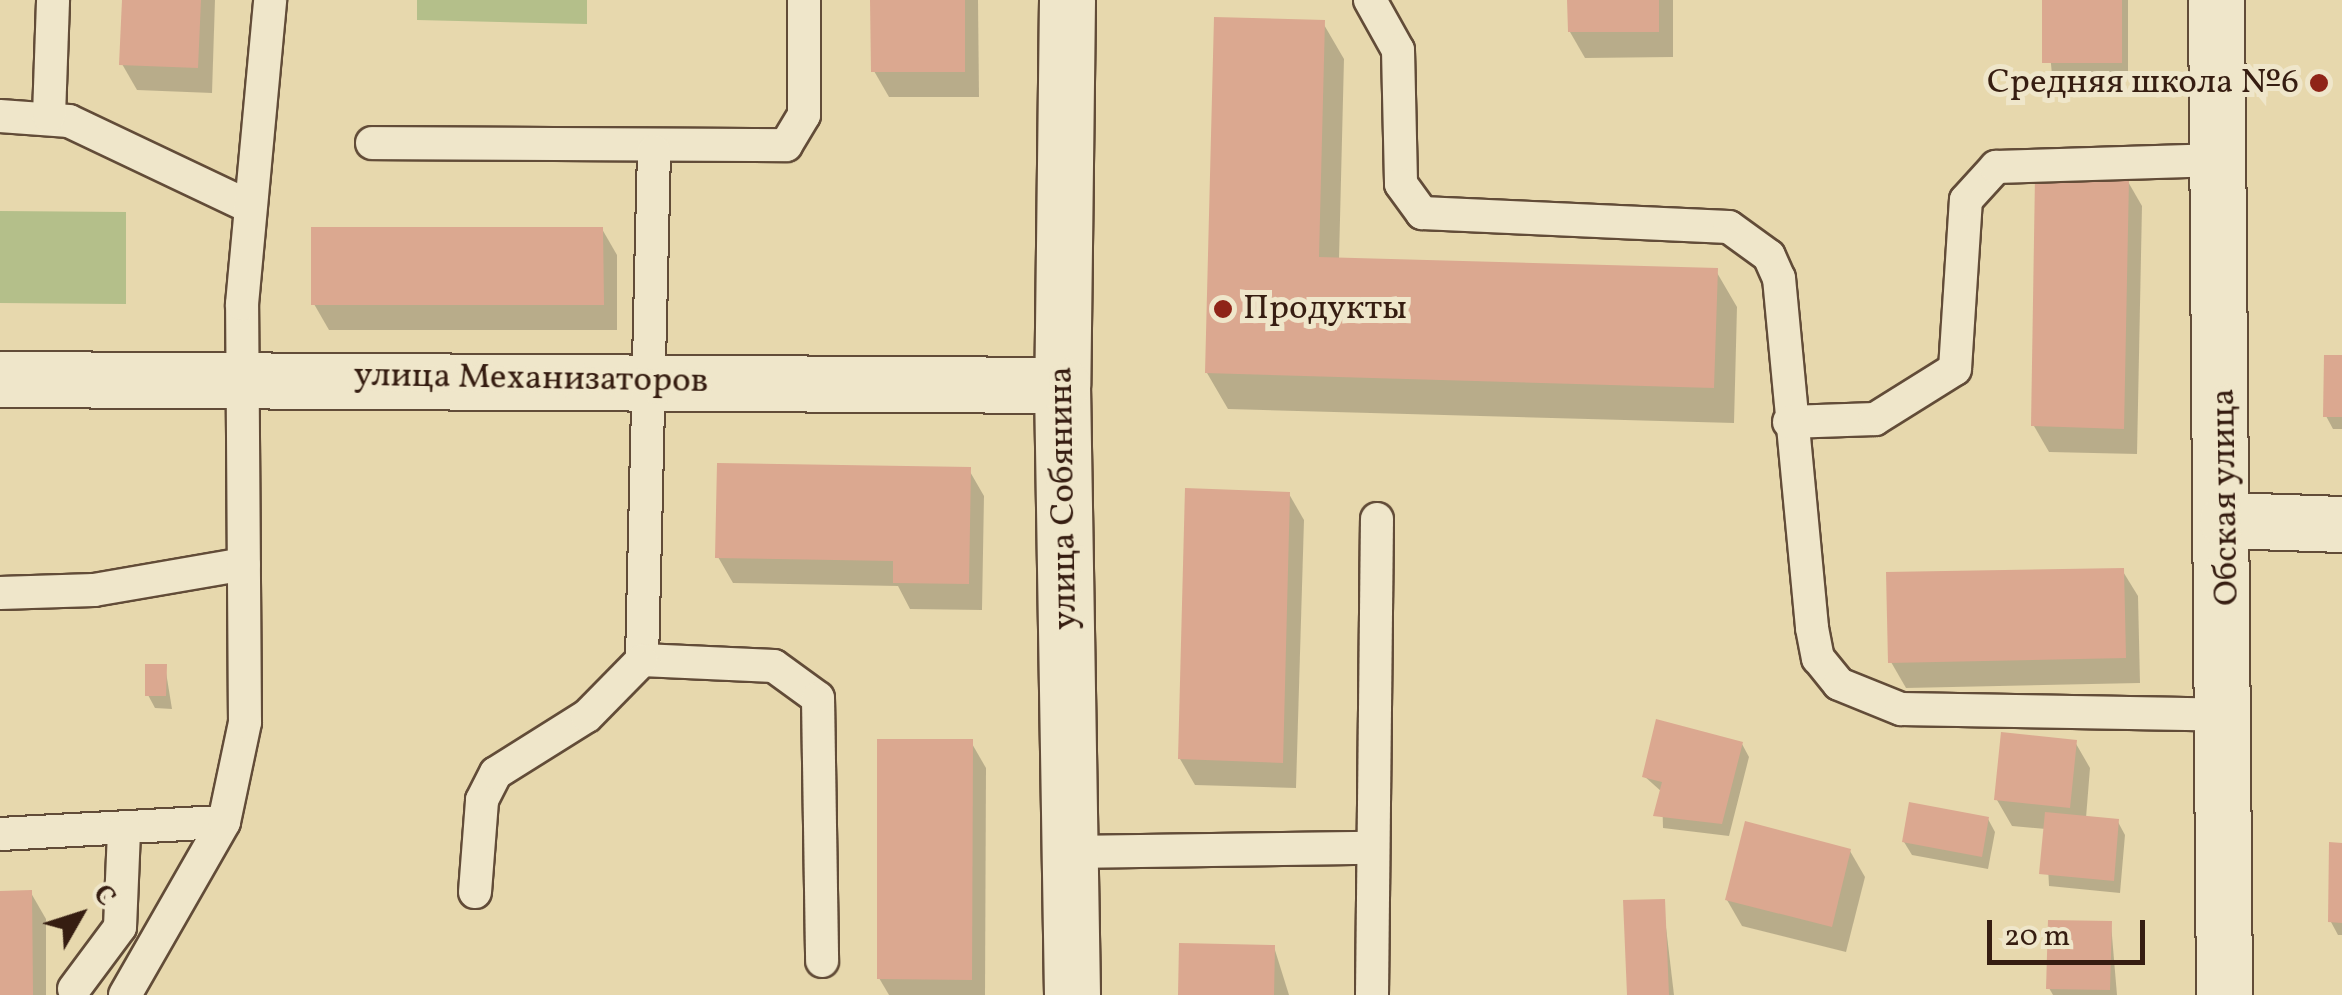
<!DOCTYPE html>
<html>
<head>
<meta charset="utf-8">
<style>
	body { margin:0 }
	#map { position:relative; width:2342px; height:995px; overflow:hidden; background:#e7d8ad; font-family:Vollkorn,serif }
	div>[style] { position:absolute }
	.green>* { inset:0; background:#b4bf8a }
	.shadow>* { inset:0; background:#0003 }
	.building>* { inset:0; background:#dba890 }
	.roads { filter:drop-shadow(2px 0 #624c38) drop-shadow(-2px 0 #624c38) drop-shadow(0 2px #624c38) drop-shadow(0 -2px #624c38) }
	.service>* { height:32px; margin:-16px; padding:0 16px; transform-origin:16px; border-radius:16px; background:#efe6ca }
	.minor>* { height:55px; margin:-27.5px; padding:0 27.5px; transform-origin:27.5px; border-radius:27.5px; background:#efe6ca }
	.dots>* { width:28px; height:28px; translate:-50% -50%; box-sizing:border-box; border:5px solid #efe6ca; border-radius:50% }
	span { translate:-50% -50%; white-space:nowrap; text-align:center; line-height:1.15; -webkit-text-stroke:10px #efe6ca; paint-order:stroke }
	.poi-label { font-size:35px; color:#361d11 }
	.right { translate:-100% -50%; text-align:right }
	.left { translate:0 -50%; text-align:left }
	.street-label { font-size:35px; color:#361d11 }
	.north { position:absolute; left:30px; top:865px; width:100px; height:100px; -webkit-text-stroke:8px #efe6ca; paint-order:stroke; rotate:51deg; font-size:28px; font-weight:700; line-height:40px; text-align:center; color:#361d11 }
	.north::after { content:''; display:block; margin:auto; width:35px; height:45px; background:#361d11; clip-path:polygon(50% 0,100% 100%,50% 72%,0 100%) }
	.scale { position:absolute; left:1987px; top:920px; width:158px; height:45px; box-sizing:border-box; border:5px solid #361d11; border-top:0; padding-left:12px; font-size:30px; line-height:35px; white-space:nowrap; color:#361d11; -webkit-text-stroke:8px #efe6ca; paint-order:stroke }
</style>
</head>
<body>
<div id="map">
	<div class="green">
		<i style="clip-path:polygon(417px 0,587px 0,587px 24px,417px 20px)"></i>
		<i style="clip-path:polygon(0 211px,126px 212px,126px 304px,0 303px)"></i>
	</div>
	<div class="shadow">
		<i style="clip-path:polygon(124px 0,215px 0,212px 93px,137px 90px,122px 64px)"></i>
		<i style="clip-path:polygon(873px 0,978px 0,979px 97px,889px 97px,874px 71px)"></i>
		<i style="clip-path:polygon(1570px 0,1673px 0,1673px 57px,1585px 58px,1570px 32px)"></i>
		<i style="clip-path:polygon(2045px 0,2128px 0,2128px 75px,2052px 75px)"></i>
		<i style="clip-path:polygon(1323px 23px,1344px 59px,1339px 260px,1716px 271px,1737px 307px,1734px 423px,1228px 409px,1207px 373px)"></i>
		<i style="clip-path:polygon(2127px 180px,2142px 206px,2137px 454px,2049px 452px,2034px 426px)"></i>
		<i style="clip-path:polygon(602px 229px,617px 255px,617px 330px,329px 330px,314px 304px)"></i>
		<i style="clip-path:polygon(2342px 358px,2342px 429px,2333px 429px,2326px 416px)"></i>
		<i style="clip-path:polygon(969px 470px,984px 496px,982px 610px,910px 609px,898px 586px,733px 583px,718px 557px)"></i>
		<i style="clip-path:polygon(1289px 494px,1304px 520px,1296px 788px,1195px 785px,1180px 759px)"></i>
		<i style="clip-path:polygon(2122px 570px,2138px 596px,2140px 683px,1906px 688px,1891px 662px)"></i>
		<i style="clip-path:polygon(165px 666px,172px 709px,155px 708px,148px 695px)"></i>
		<i style="clip-path:polygon(971px 742px,986px 768px,985px 995px,889px 995px,879px 978px)"></i>
		<i style="clip-path:polygon(2075px 742px,2090px 768px,2086px 818px,2118px 822px,2125px 835px,2120px 893px,2049px 886px,2046px 829px,2012px 826px,1997px 800px)"></i>
		<i style="clip-path:polygon(1742px 744px,1749px 757px,1729px 836px,1663px 828px,1662px 792px,1644px 776px)"></i>
		<i style="clip-path:polygon(1988px 819px,1995px 832px,1988px 869px,1912px 855px,1904px 842px)"></i>
		<i style="clip-path:polygon(2342px 845px,2342px 935px,2338px 935px,2331px 922px)"></i>
		<i style="clip-path:polygon(1850px 851px,1865px 877px,1846px 952px,1742px 926px,1727px 900px)"></i>
		<i style="clip-path:polygon(0 893px,31px 893px,46px 919px,46px 995px,0 995px)"></i>
		<i style="clip-path:polygon(1663px 902px,1674px 995px,1629px 995px)"></i>
		<i style="clip-path:polygon(2111px 924px,2117px 995px,2053px 995px,2049px 988px)"></i>
		<i style="clip-path:polygon(1274px 947px,1289px 995px,1180px 995px)"></i>
	</div>
	<div class="building">
		<i style="clip-path:polygon(122px 0,201px 0,198px 68px,119px 65px)"></i>
		<i style="clip-path:polygon(870px 0,965px 0,965px 72px,871px 72px)"></i>
		<i style="clip-path:polygon(1567px 0,1659px 0,1659px 32px,1568px 32px)"></i>
		<i style="clip-path:polygon(2042px 0,2122px 0,2122px 63px,2042px 63px)"></i>
		<i style="clip-path:polygon(1214px 17px,1325px 20px,1319px 257px,1718px 268px,1714px 388px,1205px 373px)"></i>
		<i style="clip-path:polygon(2035px 176px,2129px 178px,2124px 429px,2031px 426px)"></i>
		<i style="clip-path:polygon(311px 227px,603px 227px,604px 305px,311px 305px)"></i>
		<i style="clip-path:polygon(2324px 355px,2342px 355px,2342px 417px,2323px 417px)"></i>
		<i style="clip-path:polygon(717px 463px,971px 467px,969px 584px,893px 583px,893px 561px,715px 558px)"></i>
		<i style="clip-path:polygon(1185px 488px,1290px 492px,1283px 763px,1178px 759px)"></i>
		<i style="clip-path:polygon(2124px 568px,2126px 658px,1888px 663px,1886px 572px)"></i>
		<i style="clip-path:polygon(145px 664px,167px 664px,166px 696px,145px 696px)"></i>
		<i style="clip-path:polygon(1656px 719px,1743px 742px,1722px 824px,1653px 816px,1662px 782px,1642px 777px)"></i>
		<i style="clip-path:polygon(2001px 732px,2077px 740px,2070px 808px,1994px 800px)"></i>
		<i style="clip-path:polygon(877px 739px,973px 739px,972px 980px,877px 979px)"></i>
		<i style="clip-path:polygon(1909px 802px,1989px 817px,1982px 857px,1902px 842px)"></i>
		<i style="clip-path:polygon(2045px 812px,2119px 819px,2114px 881px,2039px 874px)"></i>
		<i style="clip-path:polygon(1745px 821px,1851px 849px,1832px 927px,1725px 900px)"></i>
		<i style="clip-path:polygon(2329px 842px,2342px 843px,2342px 923px,2328px 922px)"></i>
		<i style="clip-path:polygon(32px 890px,33px 995px,0 995px,0 891px)"></i>
		<i style="clip-path:polygon(1665px 899px,1669px 995px,1627px 995px,1623px 900px)"></i>
		<i style="clip-path:polygon(2048px 920px,2112px 921px,2110px 990px,2046px 989px)"></i>
		<i style="clip-path:polygon(1179px 943px,1275px 945px,1274px 995px,1178px 995px)"></i>
	</div>
	<div class="roads">
		<div class="service">
			<i style="left:1370px;top:0;width:57px;rotate:60.8deg"></i>
			<i style="left:1398px;top:50px;width:134px;rotate:88.7deg"></i>
			<i style="left:1401px;top:184px;width:36px;rotate:54deg"></i>
			<i style="left:1422px;top:213px;width:307px;rotate:2.6deg"></i>
			<i style="left:1729px;top:227px;width:49px;rotate:35.9deg"></i>
			<i style="left:1769px;top:256px;width:24px;rotate:66deg"></i>
			<i style="left:1779px;top:278px;width:352px;rotate:84.6deg"></i>
			<i style="left:1812px;top:628px;width:31px;rotate:79deg"></i>
			<i style="left:1818px;top:658px;width:33px;rotate:51deg"></i>
			<i style="left:1839px;top:684px;width:67px;rotate:22deg"></i>
			<i style="left:1901px;top:709px;width:328px;rotate:1deg"></i>
			<i style="left:0;top:116px;width:69px;rotate:4.1deg"></i>
			<i style="left:69px;top:121px;width:200px;rotate:25.4deg"></i>
			<i style="left:49px;top:116px;width:116px;rotate:-88deg"></i>
			<i style="left:372px;top:143px;width:414px;rotate:0.3deg"></i>
			<i style="left:786px;top:145px;width:35px;rotate:-59deg"></i>
			<i style="left:804px;top:115px;width:115px;rotate:-90deg"></i>
			<i style="left:654px;top:151px;width:509px;rotate:91.35deg"></i>
			<i style="left:642px;top:660px;width:132px;rotate:2.6deg"></i>
			<i style="left:774px;top:666px;width:54px;rotate:36deg"></i>
			<i style="left:818px;top:698px;width:263px;rotate:89.1deg"></i>
			<i style="left:1789px;top:422px;width:86px;rotate:-2deg"></i>
			<i style="left:1875px;top:419px;width:94px;rotate:-32deg"></i>
			<i style="left:1955px;top:369px;width:169px;rotate:-86.3deg"></i>
			<i style="left:1966px;top:200px;width:45px;rotate:-47.7deg"></i>
			<i style="left:1996px;top:167px;width:224px;rotate:-1.8deg"></i>
			<i style="left:0;top:593px;width:94px;rotate:-1.8deg"></i>
			<i style="left:94px;top:590px;width:152px;rotate:-9.8deg"></i>
			<i style="left:0;top:834px;width:224px;rotate:-3.1deg"></i>
			<i style="left:1068px;top:852px;width:305px;rotate:-0.8deg"></i>
			<i style="left:475px;top:892px;width:92px;rotate:-85.6deg"></i>
			<i style="left:482px;top:800px;width:30px;rotate:-63deg"></i>
			<i style="left:496px;top:773px;width:107px;rotate:-32.1deg"></i>
			<i style="left:587px;top:716px;width:78px;rotate:-45.5deg"></i>
			<i style="left:74px;top:989px;width:77px;rotate:-53.4deg"></i>
			<i style="left:120px;top:927px;width:97px;rotate:-87.6deg"></i>
			<i style="left:125px;top:995px;width:199px;rotate:-60.2deg"></i>
			<i style="left:224px;top:822px;width:102px;rotate:-78.1deg"></i>
			<i style="left:245px;top:722px;width:418px;rotate:-90.4deg"></i>
			<i style="left:242px;top:304px;width:305px;rotate:-84.7deg"></i>
			<i style="left:1372px;top:995px;width:476px;rotate:-89.4deg"></i>
		</div>
		<div class="minor">
			<i style="left:1067px;top:0;width:385px;rotate:90.7deg"></i>
			<i style="left:1062px;top:385px;width:610px;rotate:89.06deg"></i>
			<i style="left:2216px;top:0;width:995px;rotate:89.54deg"></i>
			<i style="left:0;top:379px;width:1062px;rotate:0.32deg"></i>
			<i style="left:2227px;top:520px;width:115px;rotate:2deg"></i>
		</div>
	</div>
	<div class="dots">
		<i style="left:2319px;top:83px;background:#8f2418"></i>
		<i style="left:1223px;top:309px;background:#8f2418"></i>
	</div>
	<div class="poi-label">
		<span class="right" style="left:2299px;top:83px">Средняя школа №6</span>
		<span class="left" style="left:1243px;top:309px">Продукты</span>
	</div>
	<div class="street-label">
		<span style="left:531px;top:379px;rotate:1deg">улица Механизаторов</span>
		<span style="left:2226px;top:497px;rotate:-91deg">Обская улица</span>
		<span style="left:1064px;top:498px;rotate:-91deg">улица Собянина</span>
	</div>
	<div class="north">С</div>
	<div class="scale">20 m</div>
</div>
</body>
</html>
